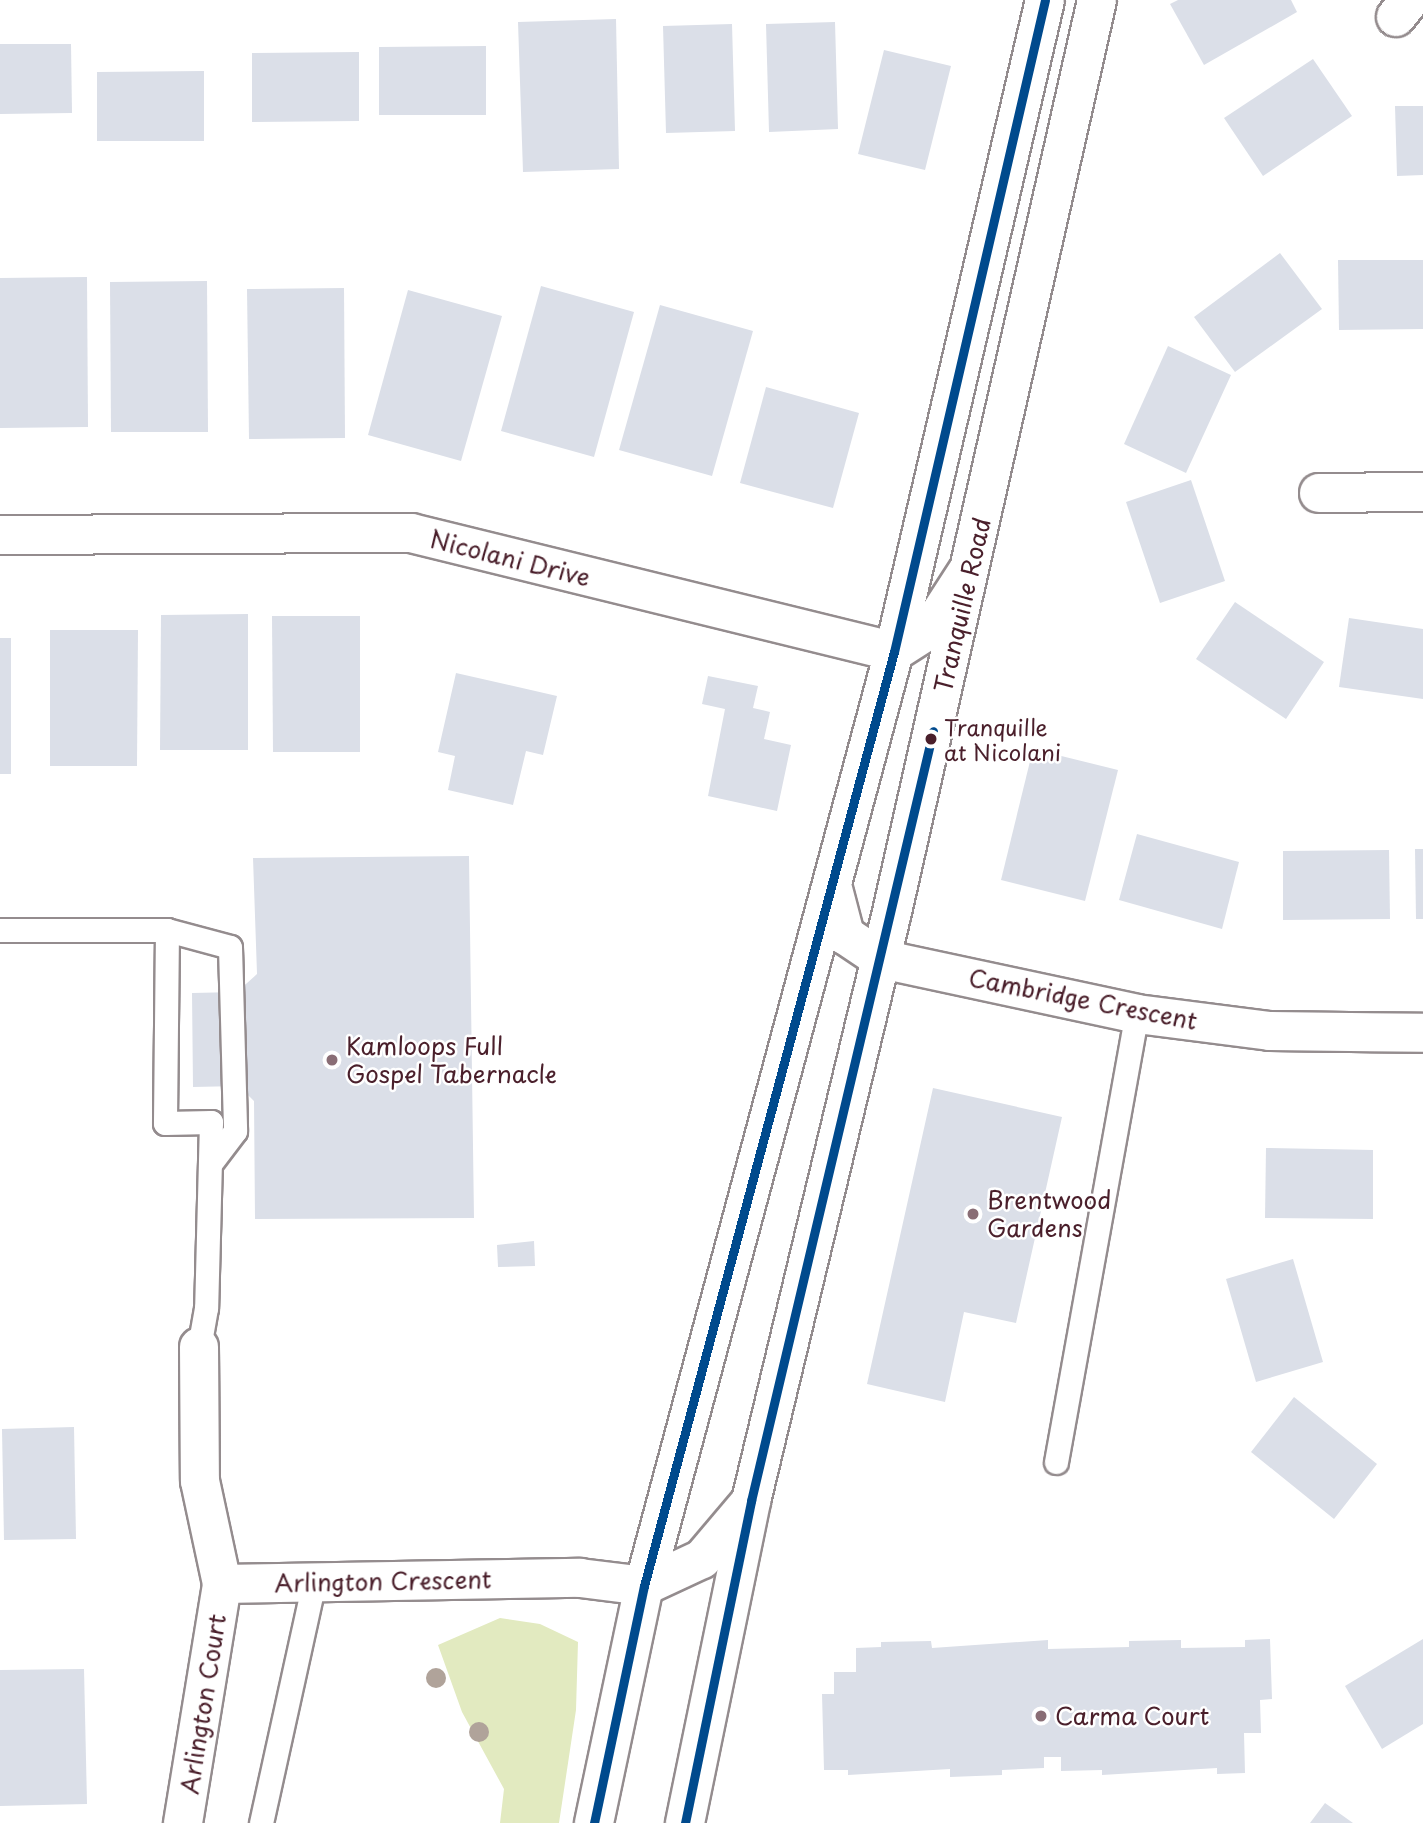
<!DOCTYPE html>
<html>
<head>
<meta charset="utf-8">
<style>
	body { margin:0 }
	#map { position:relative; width:1423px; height:1823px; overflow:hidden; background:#fff; font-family:"Playpen Sans",sans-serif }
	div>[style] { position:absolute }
	.green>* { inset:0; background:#e2eac0 }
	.building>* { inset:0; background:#dbdfe8 }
	.roads { filter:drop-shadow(2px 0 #948c8e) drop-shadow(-2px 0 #948c8e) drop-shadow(0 2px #948c8e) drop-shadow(0 -2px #948c8e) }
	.service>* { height:23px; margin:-11.5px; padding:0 11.5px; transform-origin:11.5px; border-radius:11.5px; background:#fff }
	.minor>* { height:38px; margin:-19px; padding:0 19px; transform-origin:19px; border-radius:19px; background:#fff }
	.secondary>* { height:38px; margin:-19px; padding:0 19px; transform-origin:19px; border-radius:19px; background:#fff }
	.bus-1>* { height:9px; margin:-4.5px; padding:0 4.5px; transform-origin:4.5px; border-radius:4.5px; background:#004a8d }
	.trees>* { width:20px; height:20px; margin:-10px; border-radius:50%; background:#b0a39a }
	.dots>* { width:19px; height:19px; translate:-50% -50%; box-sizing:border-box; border:4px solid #fff; border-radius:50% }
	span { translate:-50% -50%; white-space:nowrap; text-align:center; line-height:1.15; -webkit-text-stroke:5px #fff; paint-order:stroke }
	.bus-label { font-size:22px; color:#4a1f2b }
	.left { translate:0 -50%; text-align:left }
	.street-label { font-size:24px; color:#4a1f2b }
	.poi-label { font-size:24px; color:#4a1f2b }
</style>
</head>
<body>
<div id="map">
	<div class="green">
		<i style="clip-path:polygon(500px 1618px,540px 1624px,578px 1642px,576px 1710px,559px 1823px,500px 1823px,504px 1789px,462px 1712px,438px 1645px)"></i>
	</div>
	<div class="building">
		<i style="clip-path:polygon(1178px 0,1291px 0,1297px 12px,1204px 65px,1170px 4px)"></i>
		<i style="clip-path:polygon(616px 19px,619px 169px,523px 172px,518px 22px)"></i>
		<i style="clip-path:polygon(835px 22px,838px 129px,769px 132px,766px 24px)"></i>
		<i style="clip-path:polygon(732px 24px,735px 131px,666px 133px,663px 26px)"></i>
		<i style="clip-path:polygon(0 44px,71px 44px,72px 113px,0 114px)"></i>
		<i style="clip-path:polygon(486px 46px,486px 115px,379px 115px,379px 47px)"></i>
		<i style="clip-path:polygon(884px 50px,951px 66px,925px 170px,858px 154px)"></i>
		<i style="clip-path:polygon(359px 52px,359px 121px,252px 122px,252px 53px)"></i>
		<i style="clip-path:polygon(1313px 59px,1352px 116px,1263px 176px,1224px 118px)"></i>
		<i style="clip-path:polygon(204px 71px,204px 141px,97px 141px,97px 72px)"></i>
		<i style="clip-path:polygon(1395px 106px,1423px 106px,1423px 175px,1397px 176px)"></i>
		<i style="clip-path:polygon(1280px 253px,1322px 309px,1235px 372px,1194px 317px)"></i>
		<i style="clip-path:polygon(1338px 260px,1423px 260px,1423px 329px,1339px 330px)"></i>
		<i style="clip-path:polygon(87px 277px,88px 427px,0 428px,0 278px)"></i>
		<i style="clip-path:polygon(207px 281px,208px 432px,111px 432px,110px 282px)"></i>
		<i style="clip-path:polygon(541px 286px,634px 312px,594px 457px,501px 431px)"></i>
		<i style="clip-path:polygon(344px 288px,345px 438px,249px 439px,247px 289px)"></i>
		<i style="clip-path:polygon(408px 290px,502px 316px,461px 461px,368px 435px)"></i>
		<i style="clip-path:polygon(660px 305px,753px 331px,712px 476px,619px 450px)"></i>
		<i style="clip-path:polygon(1168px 346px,1231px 375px,1186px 473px,1124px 444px)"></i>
		<i style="clip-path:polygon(766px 387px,859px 413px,833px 508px,740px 483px)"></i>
		<i style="clip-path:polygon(1191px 480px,1225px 581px,1160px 603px,1126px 502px)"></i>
		<i style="clip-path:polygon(1235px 602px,1324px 662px,1286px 719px,1196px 659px)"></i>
		<i style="clip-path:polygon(248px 614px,248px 750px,160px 750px,161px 615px)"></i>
		<i style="clip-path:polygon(272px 616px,360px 616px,360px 752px,273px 752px)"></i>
		<i style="clip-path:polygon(1349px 618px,1423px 629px,1423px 699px,1339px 687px)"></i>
		<i style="clip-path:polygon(50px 630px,138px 630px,137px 766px,50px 766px)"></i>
		<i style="clip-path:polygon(0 638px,11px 638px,11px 774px,0 774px)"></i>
		<i style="clip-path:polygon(456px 673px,557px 696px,543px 755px,526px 751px,513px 805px,448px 790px,455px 756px,438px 752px)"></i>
		<i style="clip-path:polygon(708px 676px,758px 686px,753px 708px,770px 712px,764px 739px,791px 745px,777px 811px,708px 796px,725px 709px,702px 704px)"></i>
		<i style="clip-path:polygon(1033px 749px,1118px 770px,1085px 901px,1001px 880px)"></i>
		<i style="clip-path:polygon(1137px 834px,1239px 862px,1222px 929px,1119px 900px)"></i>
		<i style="clip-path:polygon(1415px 849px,1423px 849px,1423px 919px,1416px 919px)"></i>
		<i style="clip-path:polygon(1389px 850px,1390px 919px,1283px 920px,1283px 851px)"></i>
		<i style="clip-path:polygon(469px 856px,474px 1218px,255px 1219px,254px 1101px,239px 1086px,193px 1087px,192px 993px,237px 992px,257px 974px,253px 858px)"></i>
		<i style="clip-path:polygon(933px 1088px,1062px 1117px,1016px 1323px,964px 1312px,945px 1402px,867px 1384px)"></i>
		<i style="clip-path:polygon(1266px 1148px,1373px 1150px,1373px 1219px,1265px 1218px)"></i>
		<i style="clip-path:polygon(534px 1241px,535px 1266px,498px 1267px,497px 1245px)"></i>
		<i style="clip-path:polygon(1293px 1259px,1323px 1362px,1256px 1382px,1226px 1279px)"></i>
		<i style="clip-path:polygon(1294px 1397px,1377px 1464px,1334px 1519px,1251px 1452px)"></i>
		<i style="clip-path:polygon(74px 1427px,76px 1539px,4px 1540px,2px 1429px)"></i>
		<i style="clip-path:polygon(1270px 1639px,1272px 1699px,1260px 1700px,1261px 1733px,1244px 1733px,1245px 1773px,1217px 1774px,1217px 1768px,1102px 1775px,1102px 1770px,1061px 1771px,1061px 1757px,1044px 1757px,1044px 1768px,1002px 1770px,1002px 1775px,950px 1777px,950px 1769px,848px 1775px,848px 1770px,824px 1770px,822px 1694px,834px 1694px,834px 1672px,856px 1672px,856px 1648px,881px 1647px,881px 1642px,931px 1641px,932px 1648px,1048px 1640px,1048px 1649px,1129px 1647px,1129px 1641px,1181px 1640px,1181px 1648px,1245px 1647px,1245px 1640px)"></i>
		<i style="clip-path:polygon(1423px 1639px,1423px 1724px,1382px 1749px,1345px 1686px)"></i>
		<i style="clip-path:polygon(84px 1669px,87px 1804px,0 1806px,0 1670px)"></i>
		<i style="clip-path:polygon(1325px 1803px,1353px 1823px,1310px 1823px)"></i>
	</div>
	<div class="roads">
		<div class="service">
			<i style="left:0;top:930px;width:167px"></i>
			<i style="left:167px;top:930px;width:65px;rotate:15.1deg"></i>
			<i style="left:230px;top:947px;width:184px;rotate:88.4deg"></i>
			<i style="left:235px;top:1131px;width:40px;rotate:127deg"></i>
			<i style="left:167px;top:930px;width:193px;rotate:90.6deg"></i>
			<i style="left:165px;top:1123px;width:46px;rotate:-1.2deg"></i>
			<i style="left:211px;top:1122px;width:186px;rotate:91.5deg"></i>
			<i style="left:206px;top:1308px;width:40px;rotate:100deg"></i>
			<i style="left:1056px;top:1462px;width:455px;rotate:-79.8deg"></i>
			<i style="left:261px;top:1823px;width:248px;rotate:-77.6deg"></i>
		</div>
		<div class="minor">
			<i style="left:1396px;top:17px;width:22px;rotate:-51deg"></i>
			<i style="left:1319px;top:493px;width:104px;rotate:-0.6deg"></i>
			<i style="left:0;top:535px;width:411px;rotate:-0.3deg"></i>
			<i style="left:411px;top:533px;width:497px;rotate:13.8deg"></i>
			<i style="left:894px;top:652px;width:43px;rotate:-32.6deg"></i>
			<i style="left:930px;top:629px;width:68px;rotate:-57deg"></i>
			<i style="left:832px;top:885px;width:52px;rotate:75.4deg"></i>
			<i style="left:845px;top:935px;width:43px;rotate:33.7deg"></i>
			<i style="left:881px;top:959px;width:262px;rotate:12.1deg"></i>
			<i style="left:1137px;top:1014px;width:134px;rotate:7.3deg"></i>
			<i style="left:1270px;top:1031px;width:153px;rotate:0.7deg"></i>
			<i style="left:199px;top:1347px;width:134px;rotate:89.6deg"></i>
			<i style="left:200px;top:1481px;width:105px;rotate:77.9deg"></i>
			<i style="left:222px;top:1584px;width:358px;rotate:-1deg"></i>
			<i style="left:580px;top:1578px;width:64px;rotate:7.1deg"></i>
			<i style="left:644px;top:1586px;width:64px;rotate:-25deg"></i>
			<i style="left:702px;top:1559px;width:76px;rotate:-49.8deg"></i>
			<i style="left:183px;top:1823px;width:242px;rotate:-80.7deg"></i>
		</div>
		<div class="secondary">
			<i style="left:594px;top:1823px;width:242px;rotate:-78.1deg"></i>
			<i style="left:644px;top:1586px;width:967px;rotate:-75.02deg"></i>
			<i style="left:894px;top:652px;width:669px;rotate:-76.96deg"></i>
			<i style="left:685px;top:1823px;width:329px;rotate:-78.4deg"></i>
			<i style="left:751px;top:1501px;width:606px;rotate:-76.54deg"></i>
			<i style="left:892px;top:912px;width:935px;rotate:-77.33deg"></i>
		</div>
	</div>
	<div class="bus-1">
		<i style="left:594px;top:1823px;width:242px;rotate:-78.1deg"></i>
		<i style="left:644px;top:1586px;width:967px;rotate:-75.02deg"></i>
		<i style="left:894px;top:652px;width:669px;rotate:-76.96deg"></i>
		<i style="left:685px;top:1823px;width:329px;rotate:-78.4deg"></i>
		<i style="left:751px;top:1501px;width:791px;rotate:-76.7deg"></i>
	</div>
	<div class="trees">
		<i style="left:436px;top:1678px"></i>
		<i style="left:479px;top:1732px"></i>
	</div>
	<div class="dots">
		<i style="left:931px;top:739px;background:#4a1f2b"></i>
		<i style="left:332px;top:1060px;background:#896d75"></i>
		<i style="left:973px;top:1214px;background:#896d75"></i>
		<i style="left:1041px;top:1716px;background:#896d75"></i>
	</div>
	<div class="bus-label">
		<span class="left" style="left:944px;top:739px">Tranquille<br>at Nicolani</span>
	</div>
	<div class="street-label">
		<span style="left:510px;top:558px;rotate:14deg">Nicolani Drive</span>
		<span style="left:962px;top:605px;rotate:-77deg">Tranquille Road</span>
		<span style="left:1083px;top:999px;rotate:11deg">Cambridge Crescent</span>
		<span style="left:383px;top:1581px;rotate:-1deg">Arlington Crescent</span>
		<span style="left:203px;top:1704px;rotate:-81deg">Arlington Court</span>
	</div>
	<div class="poi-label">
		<span class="left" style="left:346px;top:1060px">Kamloops Full<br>Gospel Tabernacle</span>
		<span class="left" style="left:987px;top:1214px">Brentwood<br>Gardens</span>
		<span class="left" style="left:1055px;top:1716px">Carma Court</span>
	</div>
</div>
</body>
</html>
